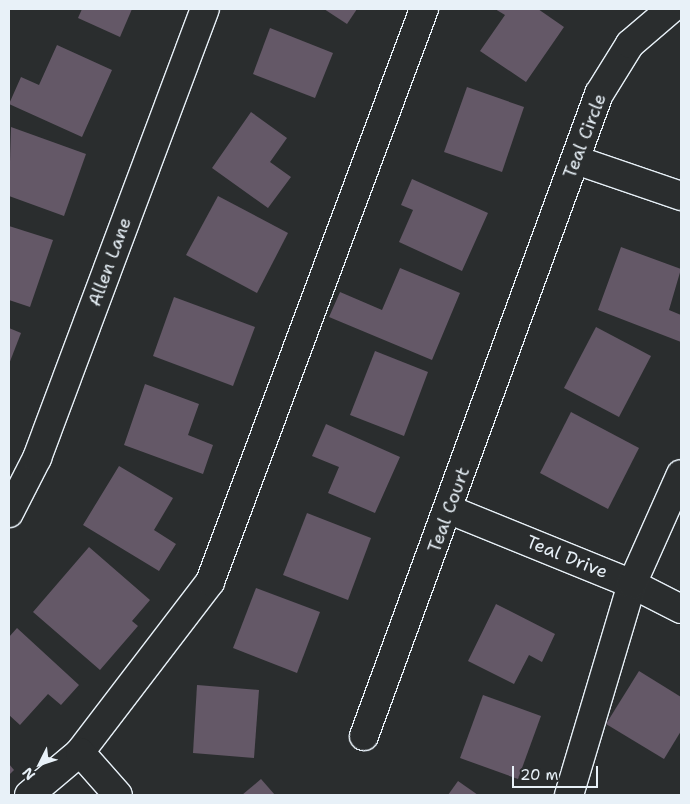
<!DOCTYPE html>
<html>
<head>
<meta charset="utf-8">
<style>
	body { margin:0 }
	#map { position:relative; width:690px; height:804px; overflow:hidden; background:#2a2d2e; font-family:"Shantell Sans",sans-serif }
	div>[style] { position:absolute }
	.building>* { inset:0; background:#645867 }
	.roads { filter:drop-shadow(1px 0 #e8f1f8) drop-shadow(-1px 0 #e8f1f8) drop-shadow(0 1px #e8f1f8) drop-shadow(0 -1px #e8f1f8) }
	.minor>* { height:28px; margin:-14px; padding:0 14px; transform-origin:14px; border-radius:14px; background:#2a2d2e }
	span { translate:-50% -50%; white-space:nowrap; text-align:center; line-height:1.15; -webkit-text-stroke:4.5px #2a2d2e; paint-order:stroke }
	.street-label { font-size:18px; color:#e8f1f8 }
	.frame { position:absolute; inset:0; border:10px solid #e8f1f8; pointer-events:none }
	.north { position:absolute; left:15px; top:739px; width:50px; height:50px; -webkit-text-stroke:4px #2a2d2e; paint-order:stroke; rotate:229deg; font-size:14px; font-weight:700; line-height:20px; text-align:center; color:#e8f1f8 }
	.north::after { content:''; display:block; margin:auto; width:18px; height:22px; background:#e8f1f8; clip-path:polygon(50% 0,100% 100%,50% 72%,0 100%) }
	.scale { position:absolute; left:512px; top:766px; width:86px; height:22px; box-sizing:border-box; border:2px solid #e8f1f8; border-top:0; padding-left:6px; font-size:15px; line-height:18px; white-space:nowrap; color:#e8f1f8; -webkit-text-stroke:4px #2a2d2e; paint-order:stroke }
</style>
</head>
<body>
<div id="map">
	<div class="building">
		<i style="clip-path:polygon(82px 9px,132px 9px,120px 37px,78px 18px)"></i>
		<i style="clip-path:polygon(324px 9px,357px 9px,347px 24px)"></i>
		<i style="clip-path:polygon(495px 9px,538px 9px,564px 27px,526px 82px,480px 51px,505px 15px)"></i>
		<i style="clip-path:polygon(270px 28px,333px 53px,315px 98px,253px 74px)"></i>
		<i style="clip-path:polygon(57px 45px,112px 70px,82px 137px,9px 104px,21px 77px,39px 85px)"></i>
		<i style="clip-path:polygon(467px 87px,524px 107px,502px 172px,444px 152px)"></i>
		<i style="clip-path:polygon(251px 112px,287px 138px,270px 162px,291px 177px,268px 208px,212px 168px)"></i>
		<i style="clip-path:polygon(11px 127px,86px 154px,64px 216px,9px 196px)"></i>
		<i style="clip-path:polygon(412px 179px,488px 213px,462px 271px,399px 242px,413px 210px,401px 205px)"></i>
		<i style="clip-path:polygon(218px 196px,288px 233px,257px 293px,186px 255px)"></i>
		<i style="clip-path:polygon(9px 226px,53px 240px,30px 307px,9px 300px)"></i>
		<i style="clip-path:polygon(621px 247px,681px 269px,669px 310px,681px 315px,681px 342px,598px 310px)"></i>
		<i style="clip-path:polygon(400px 268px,460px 293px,432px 360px,329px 317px,340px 292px,382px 310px)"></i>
		<i style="clip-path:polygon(174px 297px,255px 327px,233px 386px,153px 356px)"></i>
		<i style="clip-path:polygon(596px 327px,651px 356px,619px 417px,564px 388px)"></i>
		<i style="clip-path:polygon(9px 328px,21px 333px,9px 364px)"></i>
		<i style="clip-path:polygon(375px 351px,428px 372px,404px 436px,350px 415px)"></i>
		<i style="clip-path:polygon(145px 384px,199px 404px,188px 435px,213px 445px,203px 474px,124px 445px)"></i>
		<i style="clip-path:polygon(571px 412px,639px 448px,608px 509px,540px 473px)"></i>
		<i style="clip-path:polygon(326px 424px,400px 457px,375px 513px,328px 493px,339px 467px,312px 456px)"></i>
		<i style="clip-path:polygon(119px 466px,173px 498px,154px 530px,176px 544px,159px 571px,83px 525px)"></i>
		<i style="clip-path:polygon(307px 513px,371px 538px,348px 600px,283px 575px)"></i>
		<i style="clip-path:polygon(89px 547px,150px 600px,132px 621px,138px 626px,100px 670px,33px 612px)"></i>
		<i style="clip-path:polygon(256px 588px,320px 612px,297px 673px,233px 648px)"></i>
		<i style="clip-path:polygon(496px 604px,555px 634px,542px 662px,529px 655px,514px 684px,468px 661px)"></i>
		<i style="clip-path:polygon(17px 628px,79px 685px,61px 705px,48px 694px,20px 725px,9px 715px,9px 637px)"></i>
		<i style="clip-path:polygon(639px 671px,681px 697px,681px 731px,664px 759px,606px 724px)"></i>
		<i style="clip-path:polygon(197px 685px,259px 690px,254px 758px,193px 753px)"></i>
		<i style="clip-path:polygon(483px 695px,541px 716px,518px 779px,460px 758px)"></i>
		<i style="clip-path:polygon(9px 764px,14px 770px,9px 775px)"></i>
		<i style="clip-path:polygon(261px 779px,275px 795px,242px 795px)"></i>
		<i style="clip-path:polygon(458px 781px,478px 795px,448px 795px)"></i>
	</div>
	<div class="roads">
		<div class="minor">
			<i style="left:576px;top:160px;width:111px;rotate:18.9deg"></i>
			<i style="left:450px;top:510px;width:196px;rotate:22.1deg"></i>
			<i style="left:632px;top:584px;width:55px;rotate:27deg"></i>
			<i style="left:9px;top:513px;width:62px;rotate:-63deg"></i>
			<i style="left:37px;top:458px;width:479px;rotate:-69.5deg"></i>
			<i style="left:364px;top:736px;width:684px;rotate:-69.9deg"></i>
			<i style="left:599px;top:94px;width:59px;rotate:-58.2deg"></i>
			<i style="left:630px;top:44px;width:54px;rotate:-40.5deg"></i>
			<i style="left:80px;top:752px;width:214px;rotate:-52.6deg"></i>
			<i style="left:210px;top:582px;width:612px;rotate:-69.52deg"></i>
			<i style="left:29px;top:795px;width:67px;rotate:-40.1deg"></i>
			<i style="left:80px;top:752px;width:57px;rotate:48.5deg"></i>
			<i style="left:569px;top:795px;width:220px;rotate:-73.4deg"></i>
			<i style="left:632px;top:584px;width:120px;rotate:-66deg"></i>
		</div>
	</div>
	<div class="street-label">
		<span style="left:585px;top:136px;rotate:-69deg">Teal Circle</span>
		<span style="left:110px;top:262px;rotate:-70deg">Allen Lane</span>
		<span style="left:449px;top:510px;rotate:-70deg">Teal Court</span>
		<span style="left:567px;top:557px;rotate:22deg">Teal Drive</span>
	</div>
	<div class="frame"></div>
	<div class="north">N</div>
	<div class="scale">20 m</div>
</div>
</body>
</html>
